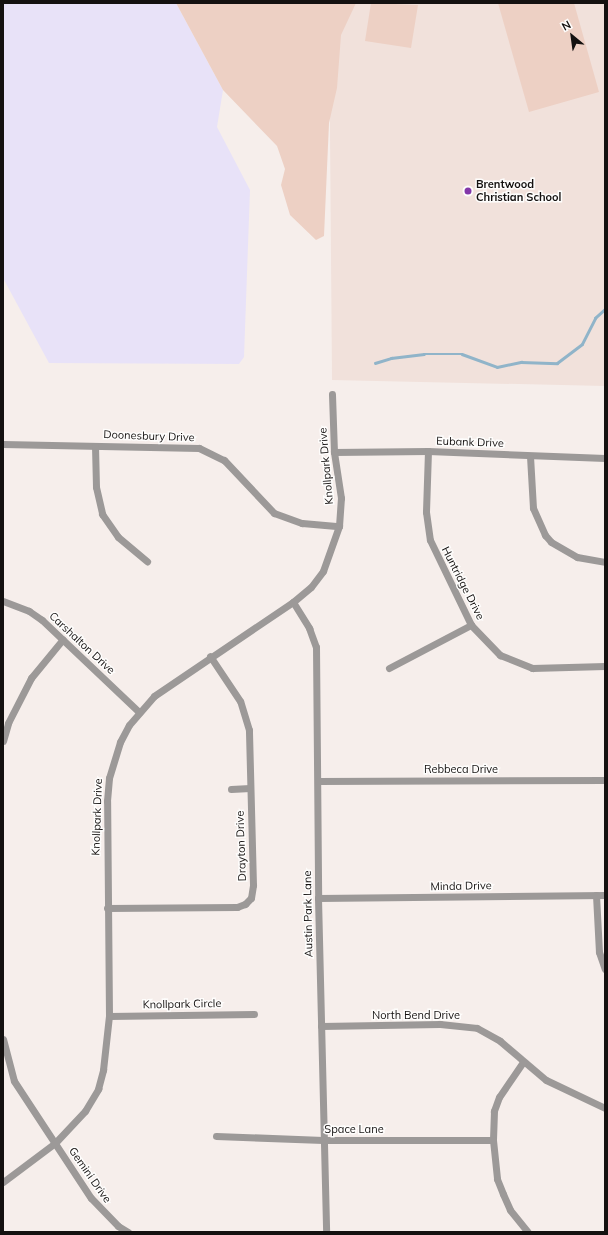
<!DOCTYPE html>
<html>
<head>
<meta charset="utf-8">
<style>
	body { margin:0 }
	#map { position:relative; width:608px; height:1235px; overflow:hidden; background:#f6eeeb; font-family:Mulish,sans-serif }
	div>[style] { position:absolute }
	.built>* { inset:0; background:#f1e1db }
	.industrial>* { inset:0; background:#e8e2f8 }
	.green>* { inset:0; background:#edd0c4 }
	.stream>* { height:2.5px; margin:-1.25px; padding:0 1.25px; transform-origin:1.25px; border-radius:1.25px; background:#90b4c9 }
	.street>* { height:7px; margin:-3.5px; padding:0 3.5px; transform-origin:3.5px; border-radius:3.5px; background:#9c9998 }
	.dots>* { width:11px; height:11px; translate:-50% -50%; box-sizing:border-box; border:2px solid #fefdfc; border-radius:50% }
	span { translate:-50% -50%; white-space:nowrap; text-align:center; line-height:1.15; -webkit-text-stroke:3px #fefdfc; paint-order:stroke }
	.poi-label { font-size:11px; color:#141110; font-weight:700 }
	.left { translate:0 -50%; text-align:left }
	.street-label { font-size:11px; color:#141110 }
	.frame { position:absolute; inset:0; border:4px solid #141110; pointer-events:none }
	.north { position:absolute; left:552px; top:16px; width:40px; height:40px; -webkit-text-stroke:3px #fefdfc; paint-order:stroke; rotate:331deg; font-size:11px; font-weight:700; line-height:16px; text-align:center; color:#141110 }
	.north::after { content:''; display:block; margin:auto; width:14px; height:18px; background:#141110; clip-path:polygon(50% 0,100% 100%,50% 72%,0 100%) }
</style>
</head>
<body>
<div id="map">
	<div class="built">
		<i style="clip-path:polygon(329px 3px,605px 3px,605px 386px,332px 380px)"></i>
	</div>
	<div class="industrial">
		<i style="clip-path:polygon(3px 3px,176px 3px,223px 90px,217px 127px,250px 190px,244px 357px,239px 364px,49px 363px,3px 278px)"></i>
	</div>
	<div class="green">
		<i style="clip-path:polygon(176px 3px,356px 3px,341px 35px,337px 88px,329px 123px,324px 236px,316px 240px,290px 215px,281px 185px,285px 169px,277px 146px,223px 90px)"></i>
		<i style="clip-path:polygon(371px 3px,418px 5px,411px 48px,365px 41px)"></i>
		<i style="clip-path:polygon(498px 3px,574px 3px,599px 92px,529px 112px)"></i>
	</div>
	<div class="stream">
		<i style="left:375px;top:363px;width:17px;rotate:-17deg"></i>
		<i style="left:391px;top:358px;width:33px;rotate:-7deg"></i>
		<i style="left:424px;top:354px;width:38px"></i>
		<i style="left:462px;top:354px;width:37px;rotate:20deg"></i>
		<i style="left:497px;top:367px;width:25px;rotate:-12deg"></i>
		<i style="left:521px;top:362px;width:36px;rotate:2deg"></i>
		<i style="left:557px;top:363px;width:31px;rotate:-37deg"></i>
		<i style="left:582px;top:344px;width:29px;rotate:-63deg"></i>
		<i style="left:595px;top:318px;width:13px;rotate:-42deg"></i>
	</div>
	<div class="street">
		<i style="left:3px;top:444px;width:196px;rotate:1.2deg"></i>
		<i style="left:199px;top:448px;width:28px;rotate:26deg"></i>
		<i style="left:224px;top:460px;width:73px;rotate:46.7deg"></i>
		<i style="left:274px;top:513px;width:30px;rotate:20deg"></i>
		<i style="left:302px;top:523px;width:37px;rotate:5deg"></i>
		<i style="left:95px;top:446px;width:41px;rotate:88.6deg"></i>
		<i style="left:96px;top:487px;width:28px;rotate:77deg"></i>
		<i style="left:102px;top:514px;width:28px;rotate:55deg"></i>
		<i style="left:118px;top:537px;width:38px;rotate:40deg"></i>
		<i style="left:428px;top:451px;width:61px;rotate:91.9deg"></i>
		<i style="left:426px;top:512px;width:28px;rotate:82deg"></i>
		<i style="left:430px;top:540px;width:94px;rotate:64.2deg"></i>
		<i style="left:471px;top:625px;width:42px;rotate:46deg"></i>
		<i style="left:500px;top:655px;width:35px;rotate:22deg"></i>
		<i style="left:532px;top:668px;width:73px;rotate:-1.6deg"></i>
		<i style="left:334px;top:452px;width:94px;rotate:-0.6deg"></i>
		<i style="left:428px;top:451px;width:177px;rotate:2.3deg"></i>
		<i style="left:530px;top:456px;width:52px;rotate:86.7deg"></i>
		<i style="left:533px;top:508px;width:30px;rotate:66deg"></i>
		<i style="left:545px;top:535px;width:9px;rotate:49deg"></i>
		<i style="left:551px;top:542px;width:30px;rotate:30deg"></i>
		<i style="left:577px;top:557px;width:28px;rotate:10deg"></i>
		<i style="left:3px;top:601px;width:28px;rotate:21deg"></i>
		<i style="left:29px;top:611px;width:16px;rotate:35deg"></i>
		<i style="left:42px;top:620px;width:134px;rotate:43.5deg"></i>
		<i style="left:293px;top:602px;width:31px;rotate:58deg"></i>
		<i style="left:309px;top:628px;width:20px;rotate:70deg"></i>
		<i style="left:316px;top:647px;width:251px;rotate:89.5deg"></i>
		<i style="left:318px;top:898px;width:334px;rotate:88.6deg"></i>
		<i style="left:389px;top:668px;width:93px;rotate:-27.7deg"></i>
		<i style="left:3px;top:741px;width:19px;rotate:-74deg"></i>
		<i style="left:8px;top:723px;width:51px;rotate:-62.9deg"></i>
		<i style="left:31px;top:678px;width:50px;rotate:-50.6deg"></i>
		<i style="left:318px;top:781px;width:287px;rotate:-0.2deg"></i>
		<i style="left:231px;top:789px;width:19px;rotate:-3deg"></i>
		<i style="left:596px;top:895px;width:57px;rotate:87deg"></i>
		<i style="left:599px;top:952px;width:18px;rotate:71deg"></i>
		<i style="left:318px;top:898px;width:287px;rotate:-0.6deg"></i>
		<i style="left:107px;top:908px;width:130px;rotate:-0.4deg"></i>
		<i style="left:237px;top:907px;width:9px;rotate:-21deg"></i>
		<i style="left:245px;top:904px;width:8px;rotate:-45deg"></i>
		<i style="left:251px;top:898px;width:13px;rotate:-81deg"></i>
		<i style="left:253px;top:885px;width:155px;rotate:-91.5deg"></i>
		<i style="left:249px;top:730px;width:30px;rotate:-107deg"></i>
		<i style="left:240px;top:701px;width:54px;rotate:-123.7deg"></i>
		<i style="left:109px;top:1016px;width:145px;rotate:-0.8deg"></i>
		<i style="left:321px;top:1026px;width:119px;rotate:-1deg"></i>
		<i style="left:440px;top:1024px;width:37px;rotate:6deg"></i>
		<i style="left:477px;top:1028px;width:26px;rotate:29deg"></i>
		<i style="left:500px;top:1041px;width:60px;rotate:40.3deg"></i>
		<i style="left:546px;top:1080px;width:65px;rotate:25.4deg"></i>
		<i style="left:3px;top:1039px;width:43px;rotate:75.3deg"></i>
		<i style="left:14px;top:1081px;width:140px;rotate:56.7deg"></i>
		<i style="left:91px;top:1198px;width:39px;rotate:46deg"></i>
		<i style="left:118px;top:1226px;width:12px;rotate:31deg"></i>
		<i style="left:523px;top:1062px;width:42px;rotate:124.4deg"></i>
		<i style="left:499px;top:1097px;width:15px;rotate:110deg"></i>
		<i style="left:494px;top:1111px;width:29px;rotate:92deg"></i>
		<i style="left:493px;top:1140px;width:39px;rotate:84deg"></i>
		<i style="left:497px;top:1179px;width:16px;rotate:68deg"></i>
		<i style="left:503px;top:1194px;width:17px;rotate:66deg"></i>
		<i style="left:510px;top:1210px;width:28px;rotate:51deg"></i>
		<i style="left:216px;top:1136px;width:107px;rotate:2.1deg"></i>
		<i style="left:323px;top:1140px;width:170px"></i>
		<i style="left:3px;top:1182px;width:65px;rotate:-36.9deg"></i>
		<i style="left:55px;top:1143px;width:44px;rotate:-46.8deg"></i>
		<i style="left:85px;top:1111px;width:26px;rotate:-59deg"></i>
		<i style="left:98px;top:1089px;width:20px;rotate:-75deg"></i>
		<i style="left:103px;top:1070px;width:54px;rotate:-83.7deg"></i>
		<i style="left:109px;top:1016px;width:215px;rotate:-90.5deg"></i>
		<i style="left:107px;top:801px;width:23px;rotate:-85deg"></i>
		<i style="left:109px;top:778px;width:38px;rotate:-73deg"></i>
		<i style="left:120px;top:742px;width:19px;rotate:-62deg"></i>
		<i style="left:129px;top:725px;width:38px;rotate:-49deg"></i>
		<i style="left:154px;top:696px;width:168px;rotate:-34.1deg"></i>
		<i style="left:293px;top:602px;width:23px;rotate:-40deg"></i>
		<i style="left:311px;top:587px;width:20px;rotate:-53deg"></i>
		<i style="left:323px;top:571px;width:48px;rotate:-70.4deg"></i>
		<i style="left:339px;top:526px;width:28px;rotate:-86deg"></i>
		<i style="left:341px;top:498px;width:47px;rotate:-98.7deg"></i>
		<i style="left:334px;top:452px;width:58px;rotate:-92deg"></i>
	</div>
	<div class="dots">
		<i style="left:468px;top:191px;background:#8337a9"></i>
	</div>
	<div class="poi-label">
		<span class="left" style="left:476px;top:191px">Brentwood<br>Christian School</span>
	</div>
	<div class="street-label">
		<span style="left:149px;top:436px;rotate:2deg">Doonesbury Drive</span>
		<span style="left:470px;top:442px;rotate:2deg">Eubank Drive</span>
		<span style="left:326px;top:466px;rotate:-95deg">Knollpark Drive</span>
		<span style="left:463px;top:583px;rotate:63deg">Huntridge Drive</span>
		<span style="left:82px;top:643px;rotate:43deg">Carshalton Drive</span>
		<span style="left:461px;top:769px">Rebbeca Drive</span>
		<span style="left:97px;top:817px;rotate:-88deg">Knollpark Drive</span>
		<span style="left:241px;top:846px;rotate:-92deg">Drayton Drive</span>
		<span style="left:461px;top:886px;rotate:-1deg">Minda Drive</span>
		<span style="left:308px;top:914px;rotate:-91deg">Austin Park Lane</span>
		<span style="left:182px;top:1004px;rotate:-1deg">Knollpark Circle</span>
		<span style="left:416px;top:1015px">North Bend Drive</span>
		<span style="left:354px;top:1129px">Space Lane</span>
		<span style="left:90px;top:1175px;rotate:55deg">Gemini Drive</span>
	</div>
	<div class="frame"></div>
	<div class="north">N</div>
</div>
</body>
</html>
